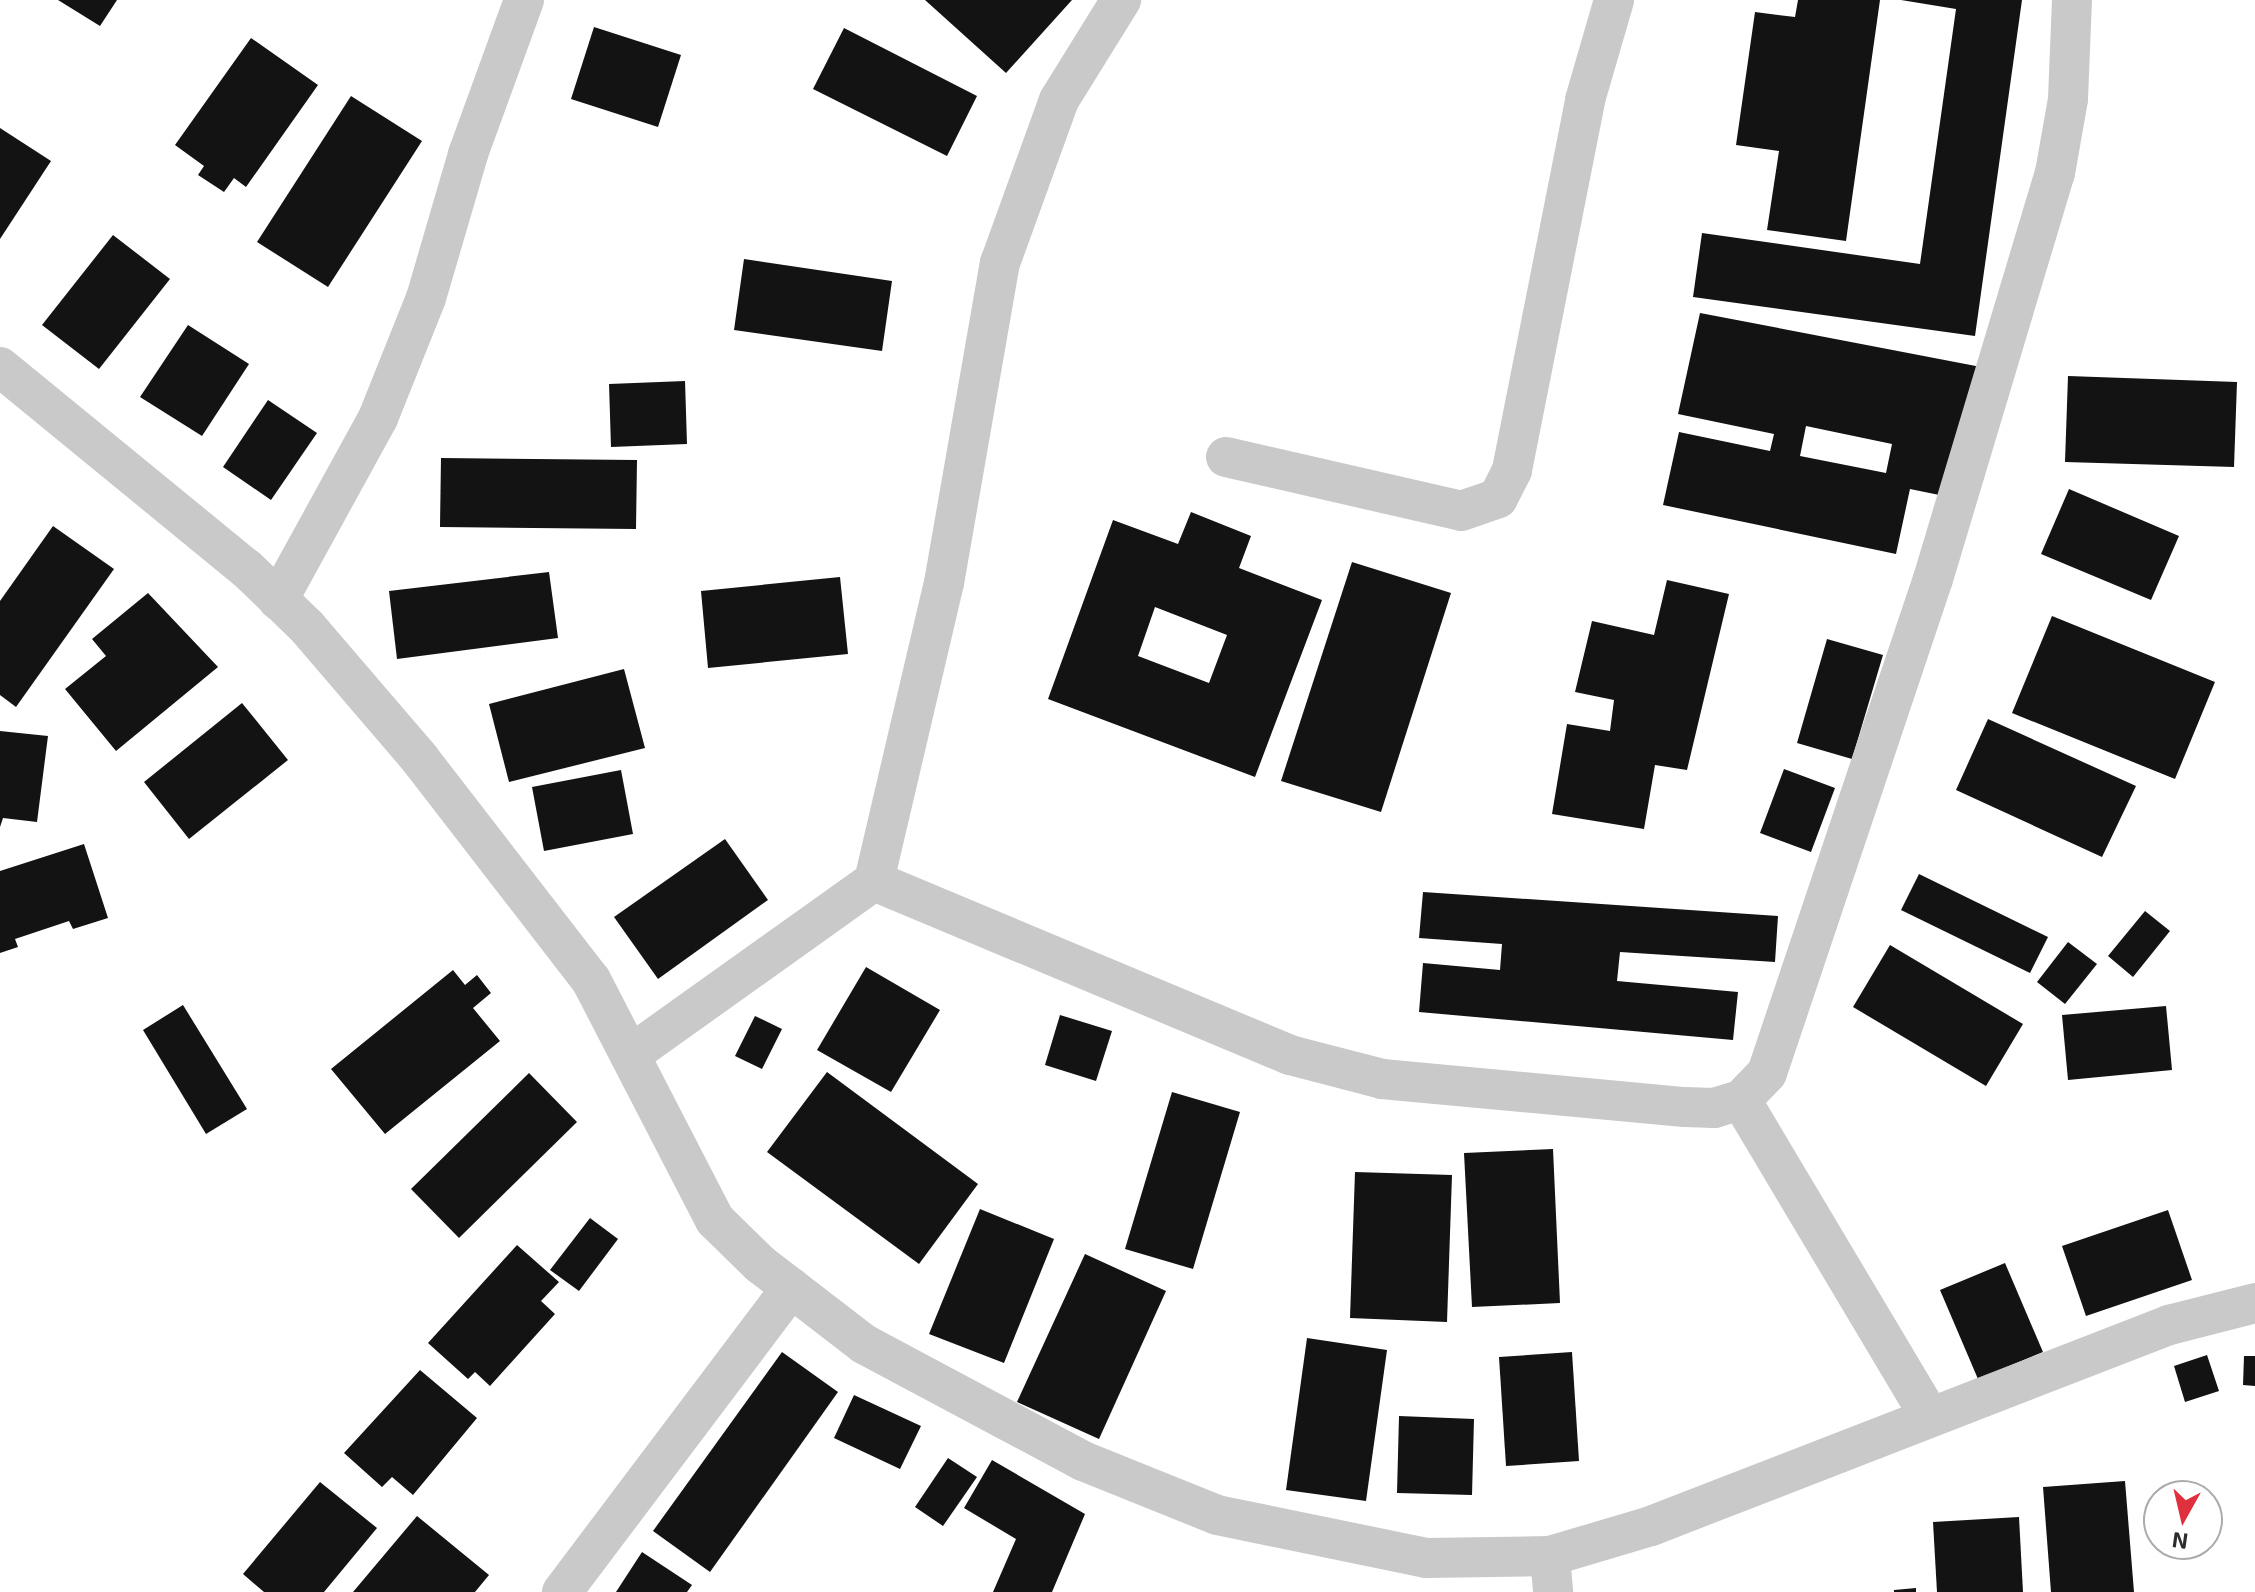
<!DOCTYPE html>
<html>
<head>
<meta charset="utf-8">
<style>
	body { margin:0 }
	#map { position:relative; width:2255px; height:1592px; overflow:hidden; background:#fff; font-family:"Exo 2",sans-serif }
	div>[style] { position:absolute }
	.building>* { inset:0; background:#131313 }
	.minor>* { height:40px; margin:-20px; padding:0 20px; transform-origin:20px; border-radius:20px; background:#c9c9c9 }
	span { translate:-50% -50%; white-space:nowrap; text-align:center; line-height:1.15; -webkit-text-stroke:8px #fff; paint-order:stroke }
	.north { position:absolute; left:2143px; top:1480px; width:80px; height:80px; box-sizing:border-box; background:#fff; border:2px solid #ababab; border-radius:50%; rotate:188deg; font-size:22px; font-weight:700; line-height:32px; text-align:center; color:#2c2c2c }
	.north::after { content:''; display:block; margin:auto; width:28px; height:36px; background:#e0303d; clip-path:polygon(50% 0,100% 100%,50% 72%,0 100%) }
</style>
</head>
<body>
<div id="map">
	<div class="building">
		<i style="clip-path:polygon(58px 0,117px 0,100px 26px)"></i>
		<i style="clip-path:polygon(925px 0,1072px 0,1006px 73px)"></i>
		<i style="clip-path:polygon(1798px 0,1880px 0,1846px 241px,1767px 230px,1779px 151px,1736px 145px,1755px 12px,1795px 17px)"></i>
		<i style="clip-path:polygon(1901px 0,2022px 0,1975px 336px,1693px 297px,1702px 233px,1920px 264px,1956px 9px)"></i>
		<i style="clip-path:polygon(594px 27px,681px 55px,658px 127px,571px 99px)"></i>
		<i style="clip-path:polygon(844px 28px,977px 96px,947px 156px,813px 89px)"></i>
		<i style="clip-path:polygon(251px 38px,318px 85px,246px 187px,234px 178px,224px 192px,198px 175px,204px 166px,175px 145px)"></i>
		<i style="clip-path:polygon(351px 96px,422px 141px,328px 287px,257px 242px)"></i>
		<i style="clip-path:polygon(0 128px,51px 161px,0 239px)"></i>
		<i style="clip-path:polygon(113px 235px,170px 279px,99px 369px,42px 325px)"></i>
		<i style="clip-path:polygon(744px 259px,892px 281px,882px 351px,734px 330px)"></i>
		<i style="clip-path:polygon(evenodd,1700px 313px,1981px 367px,1954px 498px,1910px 489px,1896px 554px,1663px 505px,1679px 432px,1770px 451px,1774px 434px,1678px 414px,1700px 313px,1806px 426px,1892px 444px,1886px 473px,1800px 456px,1806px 426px)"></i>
		<i style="clip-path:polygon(188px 325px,249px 364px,202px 436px,140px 397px)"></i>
		<i style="clip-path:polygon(2068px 376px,2237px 382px,2234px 467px,2065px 462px)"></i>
		<i style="clip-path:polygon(685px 381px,687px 444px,611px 447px,609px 384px)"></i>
		<i style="clip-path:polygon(268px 400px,317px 433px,271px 500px,223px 467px)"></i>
		<i style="clip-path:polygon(441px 458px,637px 460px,636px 529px,440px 527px)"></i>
		<i style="clip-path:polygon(2069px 489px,2179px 536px,2151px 600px,2041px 554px)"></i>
		<i style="clip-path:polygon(evenodd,1191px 512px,1251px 536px,1239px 568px,1322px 600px,1255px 777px,1048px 699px,1113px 520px,1178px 544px,1191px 512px,1155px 607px,1227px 635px,1209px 683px,1138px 656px,1155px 607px)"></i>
		<i style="clip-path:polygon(53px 526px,114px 569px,16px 707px,0 695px,0 601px)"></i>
		<i style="clip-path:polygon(1352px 562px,1451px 593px,1381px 812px,1281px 781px)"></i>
		<i style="clip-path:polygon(549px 572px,558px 638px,397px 659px,389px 591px)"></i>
		<i style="clip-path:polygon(840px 577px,848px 654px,708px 668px,701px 591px)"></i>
		<i style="clip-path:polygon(1667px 580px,1729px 594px,1687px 770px,1655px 765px,1644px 829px,1552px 814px,1567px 724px,1610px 731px,1614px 700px,1575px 692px,1592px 621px,1654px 635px)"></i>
		<i style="clip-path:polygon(148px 593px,218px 667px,116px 751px,65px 689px,106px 656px,92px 639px)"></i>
		<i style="clip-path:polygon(2052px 616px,2215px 682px,2175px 779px,2012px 713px)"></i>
		<i style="clip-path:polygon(1827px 639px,1883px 655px,1852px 759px,1797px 743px)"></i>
		<i style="clip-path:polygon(624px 669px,645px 748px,509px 782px,489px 704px)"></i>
		<i style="clip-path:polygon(242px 703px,288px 760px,189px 839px,144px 782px)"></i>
		<i style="clip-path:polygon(1988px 719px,2136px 786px,2102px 857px,1956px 790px)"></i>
		<i style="clip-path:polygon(0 731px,48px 736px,37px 822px,3px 818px,0 827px)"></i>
		<i style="clip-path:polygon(1784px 769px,1835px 788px,1811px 852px,1760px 833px)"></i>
		<i style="clip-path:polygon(621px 770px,633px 834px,544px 851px,532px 787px)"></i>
		<i style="clip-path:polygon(725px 839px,768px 900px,658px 979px,614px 917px)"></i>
		<i style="clip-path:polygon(84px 844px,108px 918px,73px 929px,69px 921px,15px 939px,18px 947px,0 953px,0 871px)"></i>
		<i style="clip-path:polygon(1919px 874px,2048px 937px,2030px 973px,1901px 910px)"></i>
		<i style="clip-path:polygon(1423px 892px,1778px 916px,1775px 962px,1620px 952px,1617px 981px,1738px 992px,1733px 1040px,1419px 1012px,1423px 963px,1500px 970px,1502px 944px,1419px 938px)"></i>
		<i style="clip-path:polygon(2145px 911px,2170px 931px,2133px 977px,2108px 956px)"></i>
		<i style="clip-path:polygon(2068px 942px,2097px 964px,2065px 1004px,2037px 982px)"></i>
		<i style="clip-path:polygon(1890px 945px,2023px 1024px,1986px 1086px,1853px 1007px)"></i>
		<i style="clip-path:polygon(866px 967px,940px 1010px,891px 1092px,817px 1050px)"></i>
		<i style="clip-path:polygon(453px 970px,465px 985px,477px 975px,491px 993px,473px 1008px,500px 1041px,385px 1134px,331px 1069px)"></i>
		<i style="clip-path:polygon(183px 1005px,247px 1109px,206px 1134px,143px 1030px)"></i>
		<i style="clip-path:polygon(2166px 1006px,2172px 1070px,2068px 1080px,2062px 1015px)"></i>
		<i style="clip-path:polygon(1060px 1015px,1112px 1031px,1096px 1081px,1045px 1065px)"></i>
		<i style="clip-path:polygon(755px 1016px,782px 1029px,762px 1069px,735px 1056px)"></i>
		<i style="clip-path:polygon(827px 1072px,978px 1184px,919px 1264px,767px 1152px)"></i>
		<i style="clip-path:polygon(529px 1073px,577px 1122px,459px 1238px,411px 1189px)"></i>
		<i style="clip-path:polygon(1172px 1092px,1240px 1112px,1193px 1269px,1125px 1249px)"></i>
		<i style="clip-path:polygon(1553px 1149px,1560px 1303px,1472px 1307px,1464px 1153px)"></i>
		<i style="clip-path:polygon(1355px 1172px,1452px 1175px,1447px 1322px,1350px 1318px)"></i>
		<i style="clip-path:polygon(980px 1209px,1054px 1239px,1004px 1363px,929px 1334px)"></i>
		<i style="clip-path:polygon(2168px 1210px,2192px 1280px,2086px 1316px,2062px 1246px)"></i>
		<i style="clip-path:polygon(590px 1218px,618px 1239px,579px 1291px,550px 1270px)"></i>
		<i style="clip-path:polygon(517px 1245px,559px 1282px,541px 1301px,555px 1314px,490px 1386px,475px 1372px,468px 1379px,428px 1343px)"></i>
		<i style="clip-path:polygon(1085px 1254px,1166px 1291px,1099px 1439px,1017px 1402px)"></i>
		<i style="clip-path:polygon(2005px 1263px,2043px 1352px,1978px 1379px,1940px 1290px)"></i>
		<i style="clip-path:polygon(1307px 1338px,1387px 1350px,1366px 1501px,1286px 1490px)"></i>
		<i style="clip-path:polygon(782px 1352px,838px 1392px,710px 1572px,653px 1531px)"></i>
		<i style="clip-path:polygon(1572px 1352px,1579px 1461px,1506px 1466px,1499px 1357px)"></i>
		<i style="clip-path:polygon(2207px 1355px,2219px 1391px,2185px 1402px,2174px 1366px)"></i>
		<i style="clip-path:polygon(2244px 1356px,2255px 1356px,2255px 1386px,2243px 1385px)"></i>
		<i style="clip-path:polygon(420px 1370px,477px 1418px,413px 1495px,392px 1477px,382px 1487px,344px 1453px)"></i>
		<i style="clip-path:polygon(854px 1395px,921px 1426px,900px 1469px,834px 1438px)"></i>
		<i style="clip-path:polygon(1399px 1416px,1474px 1419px,1472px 1495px,1397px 1493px)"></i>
		<i style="clip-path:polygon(948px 1458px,977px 1477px,943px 1526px,915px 1507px)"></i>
		<i style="clip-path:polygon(992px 1460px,1085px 1514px,1052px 1592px,993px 1592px,1016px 1539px,964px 1508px)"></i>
		<i style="clip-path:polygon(2125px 1481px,2134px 1592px,2051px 1592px,2043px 1487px)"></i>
		<i style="clip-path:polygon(320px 1482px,377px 1528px,324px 1592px,264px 1592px,243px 1574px)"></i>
		<i style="clip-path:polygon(417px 1516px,489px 1575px,475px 1592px,353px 1592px)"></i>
		<i style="clip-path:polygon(2019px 1517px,2023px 1592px,1937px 1592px,1933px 1522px)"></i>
		<i style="clip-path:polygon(642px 1552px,692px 1585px,687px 1592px,616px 1592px)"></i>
		<i style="clip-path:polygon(1916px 1588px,1916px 1592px,1894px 1592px,1894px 1590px)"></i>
	</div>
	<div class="minor">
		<i style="left:0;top:367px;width:318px;rotate:39.3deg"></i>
		<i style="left:246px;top:568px;width:85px;rotate:44deg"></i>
		<i style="left:307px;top:627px;width:174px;rotate:49.4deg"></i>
		<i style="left:420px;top:759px;width:279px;rotate:52.3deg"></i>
		<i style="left:591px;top:980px;width:270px;rotate:62.7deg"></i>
		<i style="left:715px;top:1220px;width:63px;rotate:44.4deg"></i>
		<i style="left:760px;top:1264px;width:131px;rotate:37.6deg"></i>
		<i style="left:864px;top:1344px;width:248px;rotate:28.1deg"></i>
		<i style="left:1083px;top:1461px;width:144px;rotate:21.9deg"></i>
		<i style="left:1217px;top:1515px;width:213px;rotate:11.6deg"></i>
		<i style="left:1426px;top:1558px;width:124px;rotate:-0.9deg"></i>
		<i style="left:1550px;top:1556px;width:105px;rotate:-16.5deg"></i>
		<i style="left:1651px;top:1526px;width:556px;rotate:-21.21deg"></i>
		<i style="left:2169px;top:1325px;width:89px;rotate:-14.3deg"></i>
		<i style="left:1226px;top:457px;width:241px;rotate:12.9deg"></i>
		<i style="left:1461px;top:511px;width:39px;rotate:-19deg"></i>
		<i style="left:1498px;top:498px;width:31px;rotate:-63deg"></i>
		<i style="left:1512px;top:470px;width:377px;rotate:-78.8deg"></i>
		<i style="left:1585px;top:100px;width:104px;rotate:-73.8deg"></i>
		<i style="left:278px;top:600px;width:208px;rotate:-61.2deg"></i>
		<i style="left:378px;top:418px;width:129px;rotate:-68.2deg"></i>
		<i style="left:426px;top:298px;width:150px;rotate:-73.7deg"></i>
		<i style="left:468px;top:154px;width:164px;rotate:-70deg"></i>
		<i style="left:874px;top:881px;width:451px;rotate:22.7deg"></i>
		<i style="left:1290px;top:1055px;width:95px;rotate:14.6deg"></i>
		<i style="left:1382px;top:1079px;width:304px;rotate:5.3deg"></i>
		<i style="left:1685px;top:1107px;width:29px;rotate:2deg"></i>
		<i style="left:1714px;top:1108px;width:28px;rotate:-17deg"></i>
		<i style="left:1741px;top:1100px;width:37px;rotate:-46deg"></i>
		<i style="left:1767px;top:1073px;width:521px;rotate:-71.43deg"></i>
		<i style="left:1933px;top:579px;width:424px;rotate:-73.3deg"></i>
		<i style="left:2055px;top:173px;width:75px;rotate:-80deg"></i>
		<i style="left:2068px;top:99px;width:99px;rotate:-87.7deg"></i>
		<i style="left:630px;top:1055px;width:300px;rotate:-35.5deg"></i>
		<i style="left:874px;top:881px;width:306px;rotate:-76.8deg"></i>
		<i style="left:944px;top:583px;width:325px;rotate:-80.1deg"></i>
		<i style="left:1000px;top:263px;width:173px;rotate:-70.1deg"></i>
		<i style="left:1059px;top:100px;width:118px;rotate:-58.2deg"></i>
		<i style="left:1741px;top:1100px;width:369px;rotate:59.2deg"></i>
		<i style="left:1550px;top:1556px;width:36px;rotate:85deg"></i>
		<i style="left:562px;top:1592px;width:381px;rotate:-53deg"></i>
	</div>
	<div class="north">N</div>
</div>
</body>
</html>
